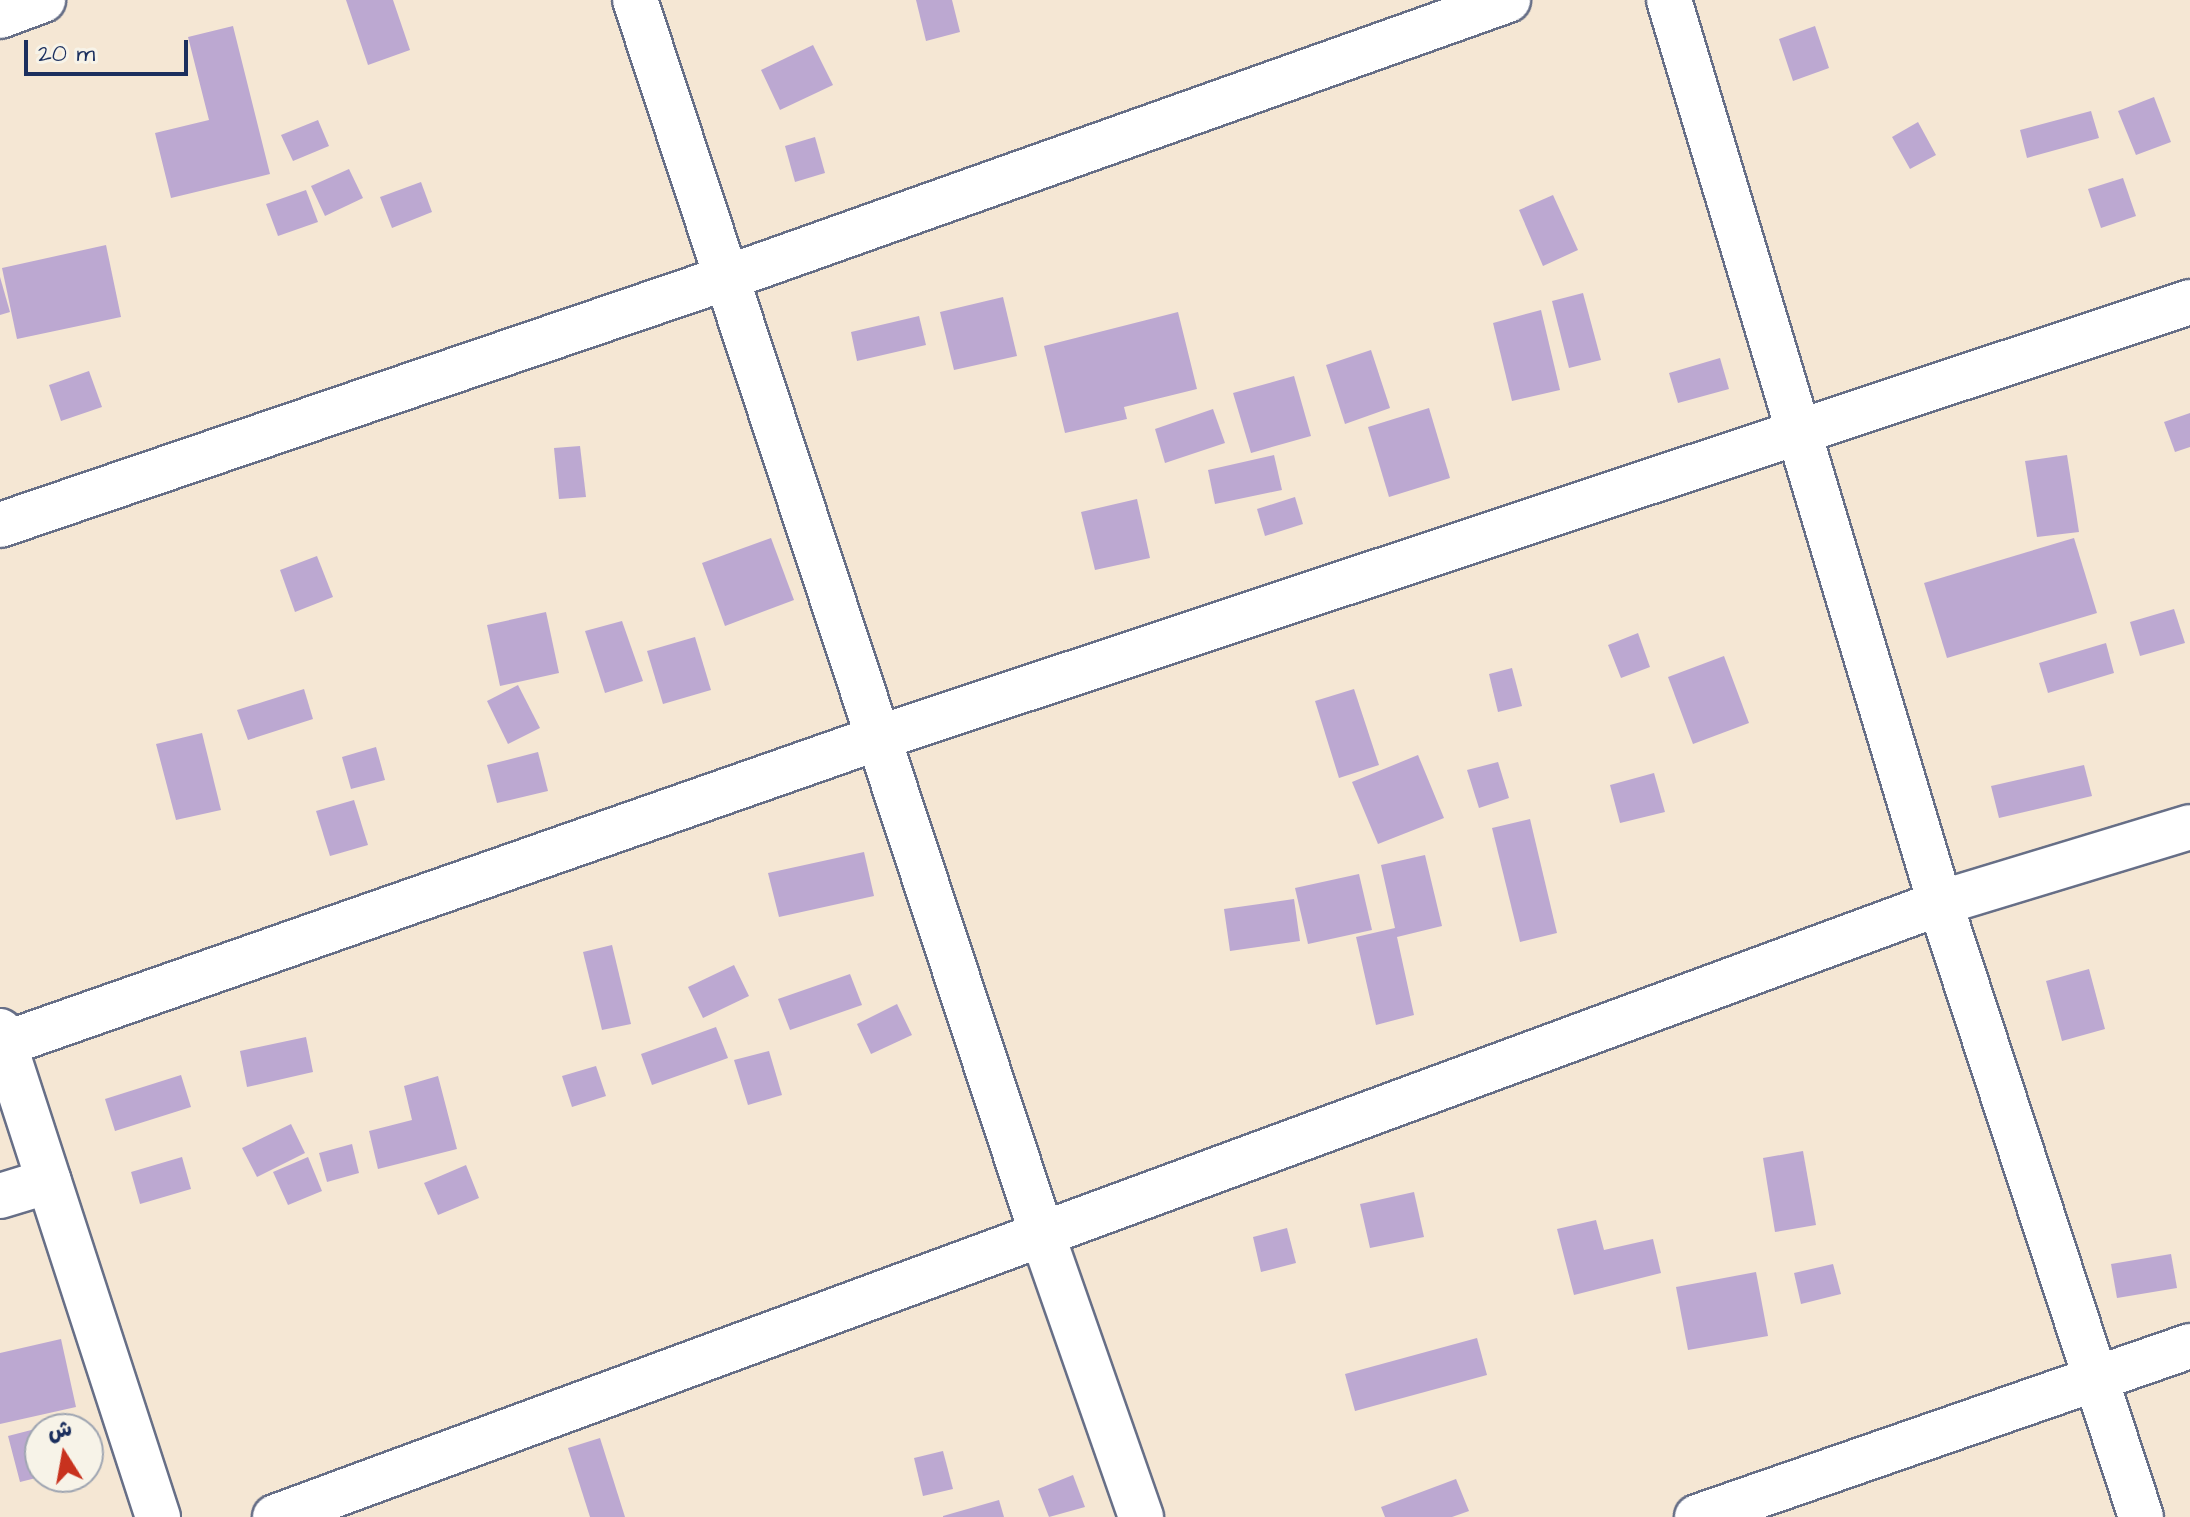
<!DOCTYPE html>
<html>
<head>
<meta charset="utf-8">
<style>
	body { margin:0 }
	#map { position:relative; width:2190px; height:1517px; overflow:hidden; background:#f5e7d4; font-family:"Architects Daughter","Playpen Sans Arabic",sans-serif }
	div>[style] { position:absolute }
	.building>* { inset:0; background:#bca8d1 }
	.roads { filter:drop-shadow(2px 0 #676f87) drop-shadow(-2px 0 #676f87) drop-shadow(0 2px #676f87) drop-shadow(0 -2px #676f87) }
	.minor>* { height:44px; margin:-22px; padding:0 22px; transform-origin:22px; border-radius:22px; background:#fff }
	span { translate:-50% -50%; white-space:nowrap; text-align:center; line-height:1.15; -webkit-text-stroke:7px #f7f3e8; paint-order:stroke }
	.north { position:absolute; left:24px; top:1413px; width:80px; height:80px; box-sizing:border-box; background:#f7f3e8; border:2px solid #9fa5b1; border-radius:50%; rotate:349deg; font-size:22px; font-weight:700; line-height:32px; text-align:center; color:#1b2f5e }
	.north::after { content:''; display:block; margin:auto; width:28px; height:36px; background:#c8321e; clip-path:polygon(50% 0,100% 100%,50% 72%,0 100%) }
	.scale { position:absolute; left:24px; top:40px; width:164px; height:36px; box-sizing:border-box; border:4px solid #1b2f5e; border-top:0; padding-left:10px; font-size:24px; line-height:28px; white-space:nowrap; color:#1b2f5e; -webkit-text-stroke:6px #f7f3e8; paint-order:stroke }
</style>
</head>
<body>
<div id="map">
	<div class="building">
		<i style="clip-path:polygon(346px 0,393px 0,410px 50px,368px 65px)"></i>
		<i style="clip-path:polygon(916px 0,952px 0,960px 32px,926px 41px)"></i>
		<i style="clip-path:polygon(233px 26px,270px 174px,171px 198px,155px 133px,209px 120px,188px 37px)"></i>
		<i style="clip-path:polygon(1815px 26px,1829px 68px,1793px 81px,1779px 39px)"></i>
		<i style="clip-path:polygon(813px 45px,833px 85px,780px 110px,761px 70px)"></i>
		<i style="clip-path:polygon(2154px 97px,2171px 142px,2136px 155px,2118px 111px)"></i>
		<i style="clip-path:polygon(2091px 111px,2099px 138px,2027px 158px,2020px 130px)"></i>
		<i style="clip-path:polygon(318px 120px,329px 146px,293px 161px,281px 135px)"></i>
		<i style="clip-path:polygon(1918px 122px,1936px 155px,1910px 169px,1892px 137px)"></i>
		<i style="clip-path:polygon(815px 137px,825px 173px,795px 182px,785px 146px)"></i>
		<i style="clip-path:polygon(349px 169px,363px 198px,325px 216px,311px 186px)"></i>
		<i style="clip-path:polygon(2123px 178px,2136px 216px,2101px 228px,2088px 189px)"></i>
		<i style="clip-path:polygon(421px 182px,432px 212px,392px 228px,380px 197px)"></i>
		<i style="clip-path:polygon(306px 190px,318px 222px,278px 236px,266px 204px)"></i>
		<i style="clip-path:polygon(1553px 195px,1578px 250px,1543px 266px,1519px 210px)"></i>
		<i style="clip-path:polygon(106px 245px,121px 317px,17px 339px,2px 268px)"></i>
		<i style="clip-path:polygon(0 277px,10px 312px,0 315px)"></i>
		<i style="clip-path:polygon(1583px 293px,1601px 360px,1569px 368px,1552px 301px)"></i>
		<i style="clip-path:polygon(1003px 297px,1017px 356px,954px 370px,940px 312px)"></i>
		<i style="clip-path:polygon(1541px 310px,1560px 390px,1512px 401px,1493px 323px)"></i>
		<i style="clip-path:polygon(1178px 312px,1197px 389px,1124px 407px,1127px 419px,1065px 433px,1044px 346px)"></i>
		<i style="clip-path:polygon(919px 316px,926px 345px,857px 361px,851px 332px)"></i>
		<i style="clip-path:polygon(1371px 350px,1390px 408px,1345px 424px,1326px 365px)"></i>
		<i style="clip-path:polygon(1720px 358px,1729px 389px,1678px 403px,1669px 373px)"></i>
		<i style="clip-path:polygon(89px 371px,102px 407px,61px 421px,49px 385px)"></i>
		<i style="clip-path:polygon(1294px 376px,1311px 436px,1251px 453px,1233px 393px)"></i>
		<i style="clip-path:polygon(1429px 408px,1450px 478px,1389px 497px,1368px 427px)"></i>
		<i style="clip-path:polygon(1213px 409px,1225px 443px,1165px 463px,1155px 429px)"></i>
		<i style="clip-path:polygon(2190px 413px,2190px 447px,2175px 452px,2164px 422px)"></i>
		<i style="clip-path:polygon(580px 446px,586px 497px,559px 499px,554px 448px)"></i>
		<i style="clip-path:polygon(1274px 455px,1282px 490px,1215px 504px,1208px 470px)"></i>
		<i style="clip-path:polygon(2067px 455px,2079px 532px,2037px 537px,2025px 461px)"></i>
		<i style="clip-path:polygon(1295px 497px,1303px 524px,1265px 536px,1257px 509px)"></i>
		<i style="clip-path:polygon(1137px 499px,1150px 558px,1095px 570px,1081px 512px)"></i>
		<i style="clip-path:polygon(771px 538px,794px 600px,725px 626px,702px 563px)"></i>
		<i style="clip-path:polygon(2074px 538px,2097px 613px,1947px 658px,1924px 583px)"></i>
		<i style="clip-path:polygon(317px 556px,333px 597px,295px 612px,280px 570px)"></i>
		<i style="clip-path:polygon(2174px 609px,2185px 643px,2140px 656px,2130px 622px)"></i>
		<i style="clip-path:polygon(546px 612px,559px 673px,500px 686px,487px 625px)"></i>
		<i style="clip-path:polygon(622px 621px,643px 681px,605px 693px,585px 631px)"></i>
		<i style="clip-path:polygon(1638px 633px,1650px 667px,1621px 678px,1608px 645px)"></i>
		<i style="clip-path:polygon(695px 637px,711px 690px,663px 704px,647px 651px)"></i>
		<i style="clip-path:polygon(2106px 643px,2114px 673px,2048px 693px,2039px 663px)"></i>
		<i style="clip-path:polygon(1724px 656px,1749px 723px,1693px 744px,1668px 677px)"></i>
		<i style="clip-path:polygon(1512px 668px,1522px 706px,1498px 712px,1489px 674px)"></i>
		<i style="clip-path:polygon(518px 685px,540px 728px,508px 744px,487px 701px)"></i>
		<i style="clip-path:polygon(304px 689px,313px 719px,248px 740px,237px 710px)"></i>
		<i style="clip-path:polygon(1354px 689px,1379px 765px,1339px 778px,1315px 701px)"></i>
		<i style="clip-path:polygon(202px 733px,221px 810px,176px 820px,156px 744px)"></i>
		<i style="clip-path:polygon(376px 747px,385px 780px,351px 789px,342px 757px)"></i>
		<i style="clip-path:polygon(538px 752px,548px 791px,497px 803px,487px 765px)"></i>
		<i style="clip-path:polygon(1418px 755px,1444px 818px,1378px 844px,1352px 782px)"></i>
		<i style="clip-path:polygon(1498px 762px,1509px 798px,1479px 808px,1467px 770px)"></i>
		<i style="clip-path:polygon(2084px 765px,2092px 796px,1999px 818px,1991px 786px)"></i>
		<i style="clip-path:polygon(1654px 773px,1665px 812px,1620px 823px,1610px 785px)"></i>
		<i style="clip-path:polygon(354px 800px,368px 845px,330px 856px,316px 811px)"></i>
		<i style="clip-path:polygon(1530px 819px,1557px 933px,1520px 942px,1492px 828px)"></i>
		<i style="clip-path:polygon(864px 852px,874px 896px,779px 917px,768px 873px)"></i>
		<i style="clip-path:polygon(1425px 855px,1442px 926px,1397px 937px,1414px 1015px,1376px 1025px,1356px 937px,1395px 928px,1381px 865px)"></i>
		<i style="clip-path:polygon(1359px 874px,1372px 930px,1308px 944px,1295px 888px)"></i>
		<i style="clip-path:polygon(1294px 899px,1300px 941px,1230px 951px,1224px 909px)"></i>
		<i style="clip-path:polygon(612px 945px,631px 1024px,602px 1030px,583px 952px)"></i>
		<i style="clip-path:polygon(734px 965px,749px 996px,703px 1018px,688px 987px)"></i>
		<i style="clip-path:polygon(2089px 969px,2105px 1029px,2062px 1041px,2046px 981px)"></i>
		<i style="clip-path:polygon(850px 974px,862px 1005px,790px 1030px,778px 999px)"></i>
		<i style="clip-path:polygon(897px 1004px,912px 1035px,871px 1054px,857px 1024px)"></i>
		<i style="clip-path:polygon(716px 1027px,728px 1058px,652px 1085px,641px 1054px)"></i>
		<i style="clip-path:polygon(306px 1037px,313px 1072px,247px 1087px,240px 1051px)"></i>
		<i style="clip-path:polygon(769px 1051px,782px 1095px,748px 1105px,734px 1060px)"></i>
		<i style="clip-path:polygon(596px 1066px,606px 1096px,572px 1107px,562px 1076px)"></i>
		<i style="clip-path:polygon(181px 1075px,191px 1107px,115px 1131px,105px 1099px)"></i>
		<i style="clip-path:polygon(438px 1076px,457px 1149px,378px 1169px,369px 1131px,412px 1120px,404px 1086px)"></i>
		<i style="clip-path:polygon(291px 1124px,305px 1153px,257px 1177px,242px 1148px)"></i>
		<i style="clip-path:polygon(352px 1144px,359px 1173px,327px 1182px,319px 1153px)"></i>
		<i style="clip-path:polygon(1803px 1151px,1816px 1225px,1775px 1232px,1763px 1158px)"></i>
		<i style="clip-path:polygon(182px 1157px,191px 1189px,140px 1204px,131px 1172px)"></i>
		<i style="clip-path:polygon(308px 1157px,322px 1191px,288px 1205px,273px 1172px)"></i>
		<i style="clip-path:polygon(466px 1165px,479px 1198px,438px 1215px,424px 1183px)"></i>
		<i style="clip-path:polygon(1414px 1192px,1424px 1237px,1370px 1248px,1360px 1204px)"></i>
		<i style="clip-path:polygon(1596px 1220px,1604px 1250px,1653px 1239px,1661px 1273px,1574px 1295px,1557px 1229px)"></i>
		<i style="clip-path:polygon(1287px 1228px,1296px 1263px,1261px 1272px,1253px 1237px)"></i>
		<i style="clip-path:polygon(2171px 1254px,2177px 1288px,2117px 1298px,2111px 1264px)"></i>
		<i style="clip-path:polygon(1833px 1264px,1841px 1294px,1801px 1304px,1794px 1273px)"></i>
		<i style="clip-path:polygon(1756px 1272px,1768px 1336px,1688px 1350px,1676px 1287px)"></i>
		<i style="clip-path:polygon(1477px 1338px,1487px 1375px,1355px 1411px,1345px 1374px)"></i>
		<i style="clip-path:polygon(61px 1339px,76px 1407px,0 1424px,0 1353px)"></i>
		<i style="clip-path:polygon(78px 1418px,81px 1429px,40px 1429px,40px 1477px,20px 1482px,8px 1436px)"></i>
		<i style="clip-path:polygon(600px 1438px,625px 1517px,590px 1517px,568px 1448px)"></i>
		<i style="clip-path:polygon(943px 1451px,953px 1489px,923px 1496px,914px 1458px)"></i>
		<i style="clip-path:polygon(1073px 1475px,1085px 1507px,1049px 1517px,1038px 1489px)"></i>
		<i style="clip-path:polygon(1456px 1479px,1469px 1511px,1452px 1517px,1385px 1517px,1381px 1507px)"></i>
		<i style="clip-path:polygon(999px 1500px,1004px 1517px,943px 1517px,943px 1516px)"></i>
	</div>
	<div class="roads">
		<div class="minor">
			<i style="left:635px;top:0;width:1299px;rotate:71.75deg"></i>
			<i style="left:1042px;top:1234px;width:300px;rotate:70.7deg"></i>
			<i style="left:1669px;top:0;width:943px;rotate:73.29deg"></i>
			<i style="left:1940px;top:903px;width:646px;rotate:71.87deg"></i>
			<i style="left:0;top:16px;width:46px;rotate:-20.4deg"></i>
			<i style="left:0;top:525px;width:767px;rotate:-18.79deg"></i>
			<i style="left:726px;top:278px;width:830px;rotate:-19.57deg"></i>
			<i style="left:0;top:1031px;width:511px;rotate:71.99deg"></i>
			<i style="left:4px;top:1044px;width:926px;rotate:-19.3deg"></i>
			<i style="left:878px;top:738px;width:1383px;rotate:-18.38deg"></i>
			<i style="left:0;top:1196px;width:51px;rotate:-17deg"></i>
			<i style="left:275px;top:1517px;width:1775px;rotate:-20.24deg"></i>
			<i style="left:1940px;top:903px;width:261px;rotate:-16.9deg"></i>
			<i style="left:1697px;top:1517px;width:522px;rotate:-19.13deg"></i>
		</div>
	</div>
	<div class="north">ش</div>
	<div class="scale">20 m</div>
</div>
</body>
</html>
